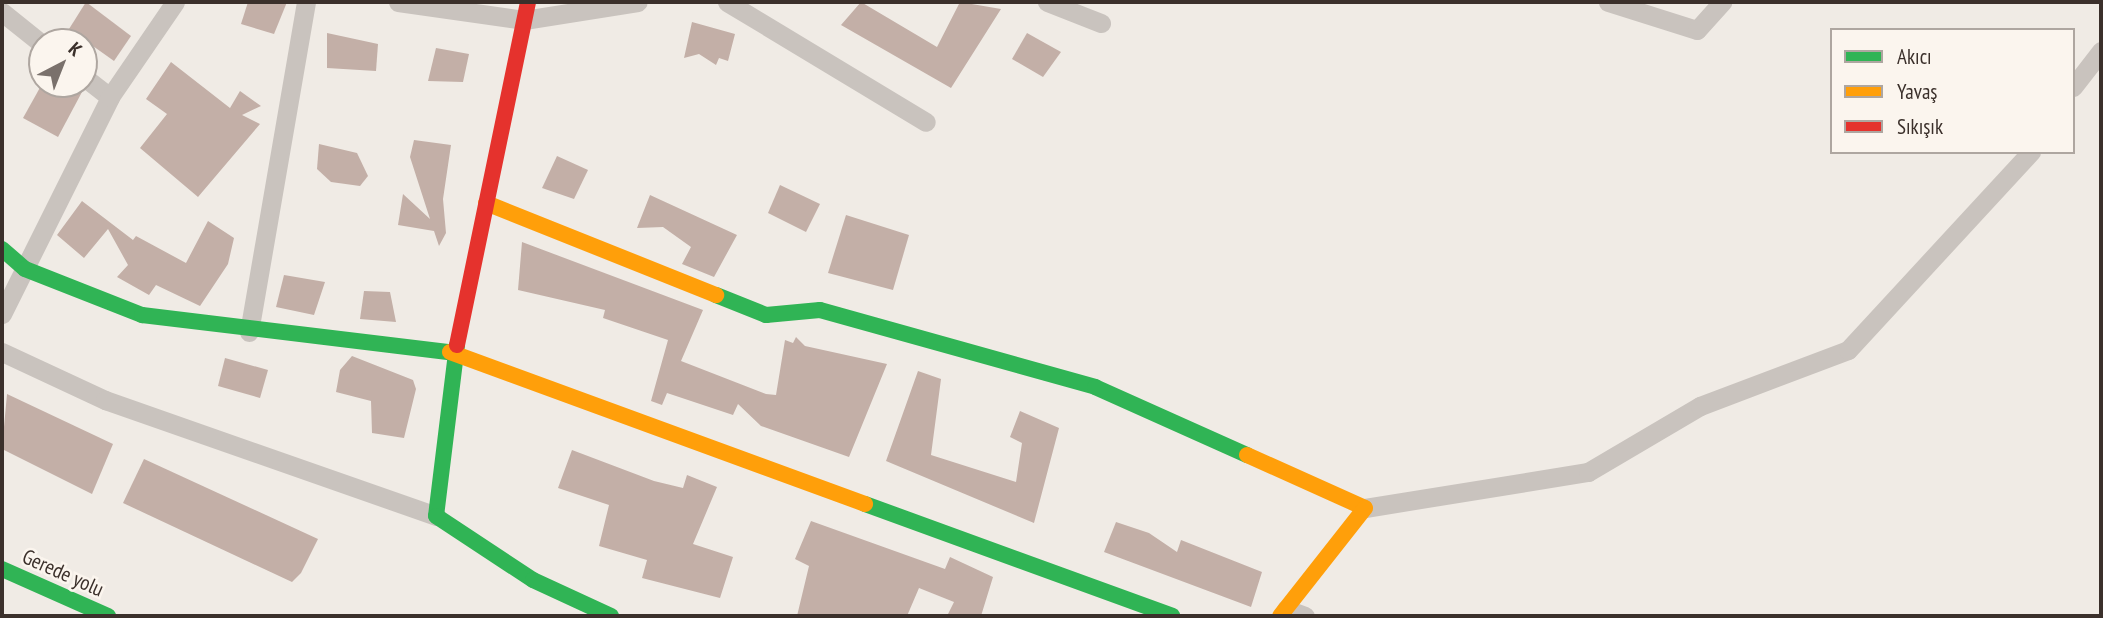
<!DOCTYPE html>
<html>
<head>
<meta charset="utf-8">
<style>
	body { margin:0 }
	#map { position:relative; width:2103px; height:618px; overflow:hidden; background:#f0ebe5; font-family:"PT Sans Narrow",sans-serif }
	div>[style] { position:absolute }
	.building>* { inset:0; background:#c3afa7 }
	.street>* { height:19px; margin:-9.5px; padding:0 9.5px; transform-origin:9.5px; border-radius:9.5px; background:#c9c3be }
	.fast>* { height:16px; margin:-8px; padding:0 8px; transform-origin:8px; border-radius:8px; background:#30b455 }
	.slow>* { height:16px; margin:-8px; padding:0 8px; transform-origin:8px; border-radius:8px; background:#ff9f0a }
	.jam>* { height:16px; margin:-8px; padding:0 8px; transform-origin:8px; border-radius:8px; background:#e5322d }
	span { translate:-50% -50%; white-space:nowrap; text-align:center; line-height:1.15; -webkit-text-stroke:5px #fbf5ee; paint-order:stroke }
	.street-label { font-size:21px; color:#3b302b }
	.frame { position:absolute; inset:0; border:4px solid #3b302b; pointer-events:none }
	.legend { position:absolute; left:1830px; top:28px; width:245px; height:126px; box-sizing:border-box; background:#fbf5ee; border:2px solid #aea6a0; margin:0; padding:9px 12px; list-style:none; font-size:21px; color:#3b302b }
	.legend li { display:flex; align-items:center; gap:14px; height:35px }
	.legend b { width:35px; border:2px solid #aea6a0 }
	.north { position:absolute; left:28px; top:28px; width:70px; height:70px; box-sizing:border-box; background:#fbf5ee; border:2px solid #aea6a0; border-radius:50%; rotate:42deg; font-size:19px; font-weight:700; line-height:28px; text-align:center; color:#3b302b }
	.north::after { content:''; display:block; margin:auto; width:24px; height:32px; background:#7a716c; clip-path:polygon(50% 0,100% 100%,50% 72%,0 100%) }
</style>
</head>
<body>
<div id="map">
	<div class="building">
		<i style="clip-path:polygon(86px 2px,131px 36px,114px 61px,69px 29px)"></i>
		<i style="clip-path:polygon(248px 2px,287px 2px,274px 34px,241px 24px)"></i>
		<i style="clip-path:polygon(861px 2px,937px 47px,960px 2px,1001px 9px,951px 88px,841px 25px)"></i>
		<i style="clip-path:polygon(692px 22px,735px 34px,728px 61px,719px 58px,716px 65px,699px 54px,684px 58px)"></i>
		<i style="clip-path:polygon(327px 33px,378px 44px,376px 71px,327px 68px)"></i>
		<i style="clip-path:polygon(1027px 33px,1061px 52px,1043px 77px,1012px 59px)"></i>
		<i style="clip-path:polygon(436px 48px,469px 54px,463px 82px,428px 81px)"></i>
		<i style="clip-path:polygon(171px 62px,230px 108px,240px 91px,261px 106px,242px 115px,260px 124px,198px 197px,140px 148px,167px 114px,146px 99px)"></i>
		<i style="clip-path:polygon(42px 84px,82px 92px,58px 137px,23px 118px)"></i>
		<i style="clip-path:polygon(414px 140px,451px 145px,443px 199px,446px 233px,439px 246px,434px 231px,398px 225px,403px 194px,430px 219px,410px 157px)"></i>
		<i style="clip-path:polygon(319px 144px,357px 153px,368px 176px,360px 186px,331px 182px,317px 169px)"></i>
		<i style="clip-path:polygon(557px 156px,588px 170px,574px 199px,542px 188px)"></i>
		<i style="clip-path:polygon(780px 185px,820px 204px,806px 232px,768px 213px)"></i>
		<i style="clip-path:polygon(650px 195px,737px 235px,714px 277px,682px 264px,691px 247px,663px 227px,637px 228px)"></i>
		<i style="clip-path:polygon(82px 201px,133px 240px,136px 236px,186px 263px,208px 221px,234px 238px,228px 264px,200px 306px,156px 285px,149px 295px,117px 277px,128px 265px,108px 229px,84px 258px,57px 235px)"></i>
		<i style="clip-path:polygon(846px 215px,909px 235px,893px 290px,828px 273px)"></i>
		<i style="clip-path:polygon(522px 242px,703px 310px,681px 361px,766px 394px,776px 395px,785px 340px,793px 343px,796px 337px,805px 346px,887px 364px,849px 457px,761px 426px,738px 404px,733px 415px,667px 393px,662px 405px,651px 401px,668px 340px,603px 318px,605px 310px,518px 290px)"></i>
		<i style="clip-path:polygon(284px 275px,325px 282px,314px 315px,276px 307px)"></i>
		<i style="clip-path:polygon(364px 291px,390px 292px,396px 322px,360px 319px)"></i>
		<i style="clip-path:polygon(352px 356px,413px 380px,416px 389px,404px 438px,372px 433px,371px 401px,336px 392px,340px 370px)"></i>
		<i style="clip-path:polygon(225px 358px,268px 370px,260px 398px,218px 386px)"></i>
		<i style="clip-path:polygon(918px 371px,941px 379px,931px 455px,1016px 482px,1022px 443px,1010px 437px,1020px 411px,1059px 428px,1034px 523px,886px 461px)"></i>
		<i style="clip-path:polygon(7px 394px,113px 444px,92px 494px,2px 449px)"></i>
		<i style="clip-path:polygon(572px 450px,654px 481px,683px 488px,687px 475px,717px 487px,693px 544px,733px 557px,720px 598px,642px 578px,647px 560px,599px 546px,609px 505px,558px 488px)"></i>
		<i style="clip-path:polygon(144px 459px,318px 539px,301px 573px,292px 582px,123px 503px)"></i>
		<i style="clip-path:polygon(811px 521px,945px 569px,950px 557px,993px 577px,981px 616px,947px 616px,954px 602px,919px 588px,907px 616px,797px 616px,809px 566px,795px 559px)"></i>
		<i style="clip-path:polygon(1116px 522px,1149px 533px,1177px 552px,1181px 540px,1262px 572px,1251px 607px,1104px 552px)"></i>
	</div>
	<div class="street">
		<i style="left:398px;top:2px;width:127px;rotate:8.1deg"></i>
		<i style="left:524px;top:20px;width:115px;rotate:-9deg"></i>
		<i style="left:727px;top:2px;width:232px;rotate:31.1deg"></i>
		<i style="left:1047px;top:2px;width:58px;rotate:21.3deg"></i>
		<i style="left:1608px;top:2px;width:93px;rotate:17.5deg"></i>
		<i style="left:1697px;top:30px;width:38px;rotate:-48deg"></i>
		<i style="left:2px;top:12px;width:51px;rotate:38.7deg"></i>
		<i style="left:84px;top:77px;width:33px;rotate:38deg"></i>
		<i style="left:2073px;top:87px;width:46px;rotate:-52.1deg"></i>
		<i style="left:2px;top:314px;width:242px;rotate:-63.5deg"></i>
		<i style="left:110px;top:97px;width:115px;rotate:-55.6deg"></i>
		<i style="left:249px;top:332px;width:335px;rotate:-80.2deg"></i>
		<i style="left:2px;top:352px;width:114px;rotate:25deg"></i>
		<i style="left:105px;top:400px;width:351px;rotate:19.3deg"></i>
		<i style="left:1365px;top:508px;width:226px;rotate:-9.2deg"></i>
		<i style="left:1588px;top:472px;width:130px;rotate:-30.5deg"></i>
		<i style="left:1700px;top:406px;width:158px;rotate:-20.7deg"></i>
		<i style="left:1848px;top:350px;width:270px;rotate:-47.3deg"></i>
		<i style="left:1286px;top:609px;width:20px;rotate:20deg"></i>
	</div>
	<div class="fast">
		<i style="left:2px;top:249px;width:30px;rotate:41deg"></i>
		<i style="left:25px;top:269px;width:126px;rotate:21.5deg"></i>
		<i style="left:142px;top:315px;width:310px;rotate:6.9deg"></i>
		<i style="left:716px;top:295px;width:54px;rotate:21.8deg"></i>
		<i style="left:766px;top:315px;width:54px;rotate:-5.3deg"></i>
		<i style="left:820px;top:310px;width:286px;rotate:15.6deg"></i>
		<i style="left:1095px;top:387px;width:167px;rotate:24.1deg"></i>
		<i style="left:457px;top:345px;width:172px;rotate:97deg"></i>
		<i style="left:436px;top:516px;width:116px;rotate:33.4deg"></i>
		<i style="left:533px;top:580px;width:86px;rotate:24.8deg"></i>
		<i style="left:865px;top:504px;width:327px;rotate:20deg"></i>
		<i style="left:2px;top:569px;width:116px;rotate:23.9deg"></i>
	</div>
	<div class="slow">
		<i style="left:486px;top:203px;width:248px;rotate:21.8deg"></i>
		<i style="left:450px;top:352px;width:442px;rotate:20.1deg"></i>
		<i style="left:1247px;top:455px;width:129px;rotate:24.2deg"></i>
		<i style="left:1365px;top:508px;width:137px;rotate:128.2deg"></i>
	</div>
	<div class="jam">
		<i style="left:457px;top:345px;width:350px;rotate:-78.3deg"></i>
	</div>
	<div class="street-label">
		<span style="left:63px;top:573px;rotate:24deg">Gerede yolu</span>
	</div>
	<div class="frame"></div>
	<ul class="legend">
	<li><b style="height:9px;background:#30b455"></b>Akıcı</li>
	<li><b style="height:9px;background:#ff9f0a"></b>Yavaş</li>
	<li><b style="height:9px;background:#e5322d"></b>Sıkışık</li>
	</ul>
	<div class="north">K</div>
</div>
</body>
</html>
